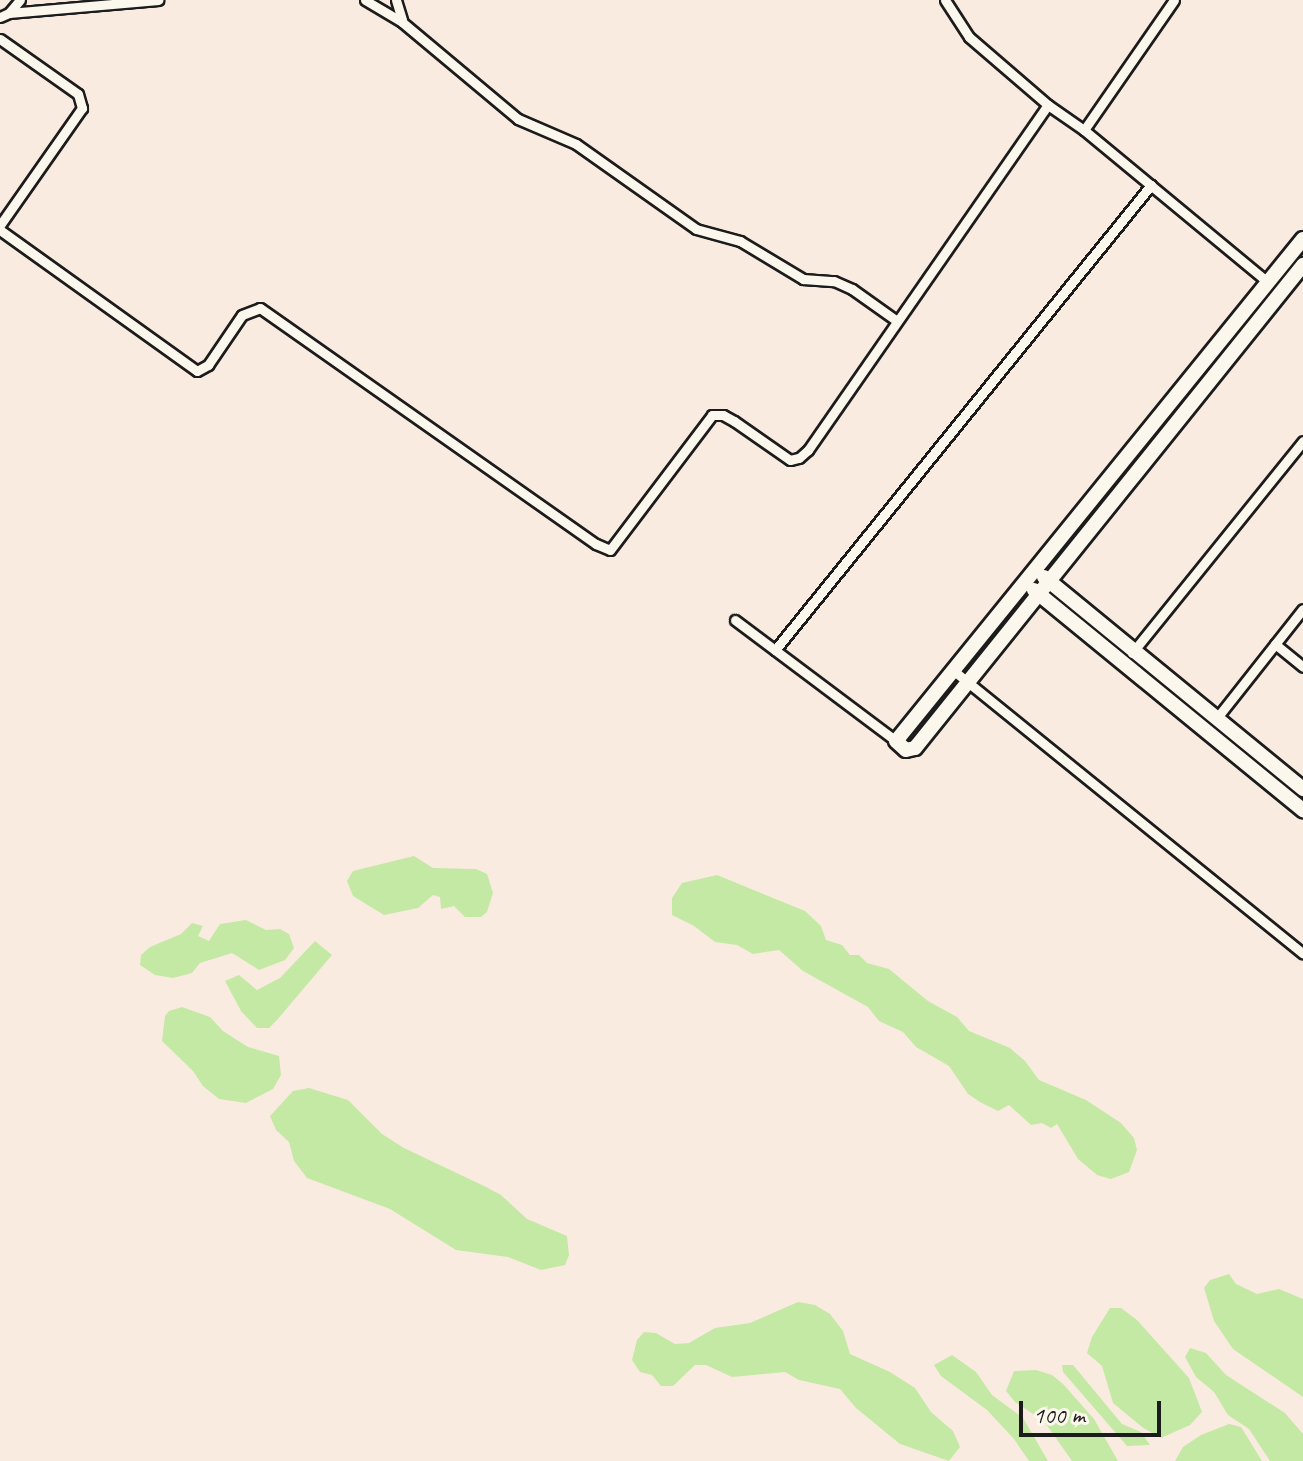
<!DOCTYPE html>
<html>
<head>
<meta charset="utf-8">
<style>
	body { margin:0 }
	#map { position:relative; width:1303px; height:1461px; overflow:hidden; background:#faebe1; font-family:Caveat,sans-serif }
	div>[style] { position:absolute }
	.green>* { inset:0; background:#c4e9a4 }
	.roads { filter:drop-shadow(2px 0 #1c1c1c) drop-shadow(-2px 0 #1c1c1c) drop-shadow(0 2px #1c1c1c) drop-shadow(0 -2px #1c1c1c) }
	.street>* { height:9px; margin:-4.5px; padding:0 4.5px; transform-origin:4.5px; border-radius:4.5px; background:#fbf7ec }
	.secondary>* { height:14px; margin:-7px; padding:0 7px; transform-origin:7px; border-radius:7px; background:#fbf7ec }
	span { translate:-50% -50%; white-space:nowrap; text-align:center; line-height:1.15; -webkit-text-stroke:8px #fbf7ec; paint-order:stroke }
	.scale { position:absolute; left:1019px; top:1401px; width:142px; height:36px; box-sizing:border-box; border:4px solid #1c1c1c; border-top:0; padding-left:10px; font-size:24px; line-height:28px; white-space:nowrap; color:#1c1c1c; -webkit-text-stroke:6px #fbf7ec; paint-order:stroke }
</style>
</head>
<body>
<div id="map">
	<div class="green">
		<i style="clip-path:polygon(414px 856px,433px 868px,476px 869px,487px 874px,493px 893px,487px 912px,481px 917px,465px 917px,454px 906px,441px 909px,440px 897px,433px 895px,418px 908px,384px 915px,353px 896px,347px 881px,353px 871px)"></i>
		<i style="clip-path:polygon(717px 875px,805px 911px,821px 926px,826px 940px,842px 945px,850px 955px,859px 955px,867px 963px,889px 969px,928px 1001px,957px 1017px,969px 1031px,1010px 1048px,1025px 1061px,1039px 1080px,1086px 1100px,1121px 1123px,1134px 1138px,1137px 1150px,1129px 1172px,1111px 1179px,1097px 1175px,1078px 1159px,1057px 1124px,1051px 1128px,1042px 1123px,1031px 1125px,1009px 1105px,998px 1111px,980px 1102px,968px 1094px,949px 1066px,916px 1047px,903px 1032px,879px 1021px,868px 1007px,803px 971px,779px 950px,753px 954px,737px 945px,715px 942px,694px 926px,672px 915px,672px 898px,682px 883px)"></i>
		<i style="clip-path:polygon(246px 920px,266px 930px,280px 929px,289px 934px,294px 948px,285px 960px,259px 970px,232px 953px,200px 963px,192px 973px,173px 978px,155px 975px,140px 965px,141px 955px,150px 947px,181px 934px,192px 923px,203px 926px,198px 936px,209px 941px,220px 924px)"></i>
		<i style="clip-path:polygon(315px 941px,332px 955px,277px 1020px,269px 1028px,257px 1028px,241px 1011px,225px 981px,239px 975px,257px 990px,280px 978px)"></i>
		<i style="clip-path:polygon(182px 1007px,210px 1017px,223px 1031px,248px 1047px,279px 1056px,281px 1075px,273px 1089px,246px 1103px,219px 1099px,203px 1086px,193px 1071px,162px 1041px,165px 1016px,169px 1011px)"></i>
		<i style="clip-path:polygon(309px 1088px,348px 1100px,382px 1134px,404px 1148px,484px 1186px,501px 1195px,527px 1219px,567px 1236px,569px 1255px,565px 1265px,541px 1270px,508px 1257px,456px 1250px,390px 1209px,307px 1178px,294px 1161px,289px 1142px,276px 1130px,270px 1116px,293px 1091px)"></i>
		<i style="clip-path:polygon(1229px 1274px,1236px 1284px,1257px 1294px,1279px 1289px,1303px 1299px,1303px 1397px,1233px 1349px,1214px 1321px,1204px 1288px,1210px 1280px)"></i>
		<i style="clip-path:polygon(798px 1302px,815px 1305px,830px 1314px,843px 1331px,850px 1354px,890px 1372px,915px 1388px,931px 1412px,953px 1431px,960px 1447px,949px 1461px,900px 1444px,856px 1408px,840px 1389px,799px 1380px,785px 1372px,732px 1377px,706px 1365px,695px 1365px,673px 1386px,661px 1386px,652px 1375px,640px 1372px,632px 1360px,637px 1340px,644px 1332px,656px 1333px,675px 1344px,689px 1343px,715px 1328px,750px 1323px)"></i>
		<i style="clip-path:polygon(1110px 1308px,1121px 1308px,1137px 1320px,1189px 1378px,1202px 1412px,1190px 1425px,1161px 1438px,1142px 1427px,1113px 1403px,1102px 1366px,1087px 1353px,1092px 1337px)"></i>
		<i style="clip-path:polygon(1190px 1348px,1206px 1353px,1226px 1375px,1285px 1413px,1303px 1434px,1303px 1461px,1270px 1461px,1249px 1429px,1228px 1415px,1214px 1392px,1196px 1377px,1185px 1357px)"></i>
		<i style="clip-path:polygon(952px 1355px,976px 1372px,992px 1395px,1023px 1418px,1048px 1461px,1029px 1461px,1014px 1439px,987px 1410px,941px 1376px,934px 1365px)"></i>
		<i style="clip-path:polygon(1062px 1365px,1073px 1365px,1122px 1424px,1141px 1432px,1150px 1445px,1127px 1446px,1063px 1372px)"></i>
		<i style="clip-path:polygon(1036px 1370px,1052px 1375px,1063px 1384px,1094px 1419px,1118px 1461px,1072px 1461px,1044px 1421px,1015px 1402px,1006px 1391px,1014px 1371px)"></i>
		<i style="clip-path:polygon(1229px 1424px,1241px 1427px,1262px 1461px,1175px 1461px,1183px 1447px,1201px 1435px)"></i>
	</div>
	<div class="roads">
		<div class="street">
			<i style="left:365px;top:0;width:43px;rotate:30.7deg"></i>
			<i style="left:402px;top:22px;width:151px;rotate:39.9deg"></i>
			<i style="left:518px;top:119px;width:63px;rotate:23.3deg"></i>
			<i style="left:576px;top:144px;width:147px;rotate:35.3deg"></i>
			<i style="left:696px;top:229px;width:46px;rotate:15.3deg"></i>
			<i style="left:740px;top:241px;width:74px;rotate:31.1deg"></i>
			<i style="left:803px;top:279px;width:31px;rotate:4deg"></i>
			<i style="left:834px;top:281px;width:20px;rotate:24deg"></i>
			<i style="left:852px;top:289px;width:55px;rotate:35.4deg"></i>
			<i style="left:396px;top:0;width:21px;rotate:73deg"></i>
			<i style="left:945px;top:0;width:44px;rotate:57deg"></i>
			<i style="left:969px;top:37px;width:104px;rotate:40.7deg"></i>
			<i style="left:9px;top:13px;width:150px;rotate:-5deg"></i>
			<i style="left:0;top:17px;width:10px;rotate:-24deg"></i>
			<i style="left:9px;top:13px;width:17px;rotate:-50deg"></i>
			<i style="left:0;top:39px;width:95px;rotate:35.2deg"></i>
			<i style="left:78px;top:94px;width:15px;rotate:74deg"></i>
			<i style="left:82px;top:108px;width:143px;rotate:125deg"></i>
			<i style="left:1084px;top:130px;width:158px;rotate:-55.3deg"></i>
			<i style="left:0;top:230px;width:242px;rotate:35.6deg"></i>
			<i style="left:197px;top:371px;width:13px;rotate:-29deg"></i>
			<i style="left:208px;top:365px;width:60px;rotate:-55.8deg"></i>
			<i style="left:242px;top:315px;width:19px;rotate:-21deg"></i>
			<i style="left:260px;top:308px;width:411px;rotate:35.1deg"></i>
			<i style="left:596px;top:544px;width:15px;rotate:23deg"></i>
			<i style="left:610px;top:550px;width:169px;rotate:-52.9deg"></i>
			<i style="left:712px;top:415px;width:11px"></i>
			<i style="left:723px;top:415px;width:13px;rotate:29deg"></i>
			<i style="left:734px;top:421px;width:68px;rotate:34.9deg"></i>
			<i style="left:790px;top:460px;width:9px;rotate:-13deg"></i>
			<i style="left:799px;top:458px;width:12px;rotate:-42deg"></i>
			<i style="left:808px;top:450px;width:420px;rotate:-55.2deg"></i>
			<i style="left:1048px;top:105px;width:44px;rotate:34.8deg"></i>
			<i style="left:1084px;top:130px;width:239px;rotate:39.6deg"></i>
			<i style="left:735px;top:620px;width:201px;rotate:36.9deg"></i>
			<i style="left:1275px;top:644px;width:36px;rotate:39deg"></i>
			<i style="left:775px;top:650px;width:598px;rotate:-51.04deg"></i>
			<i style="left:1132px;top:653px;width:272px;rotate:-51.1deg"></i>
			<i style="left:954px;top:671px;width:449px;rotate:39deg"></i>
			<i style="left:1216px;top:719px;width:140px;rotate:-51.7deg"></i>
		</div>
		<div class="secondary">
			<i style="left:1303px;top:239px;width:646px;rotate:129.03deg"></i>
			<i style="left:896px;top:741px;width:13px;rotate:42deg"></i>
			<i style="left:906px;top:750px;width:9px;rotate:-13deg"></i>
			<i style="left:915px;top:748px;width:620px;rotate:-51.22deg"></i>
			<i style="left:1044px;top:577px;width:335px;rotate:39.3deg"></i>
			<i style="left:1034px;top:590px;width:348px;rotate:39.3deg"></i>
		</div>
	</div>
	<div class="scale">100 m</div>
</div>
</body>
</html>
